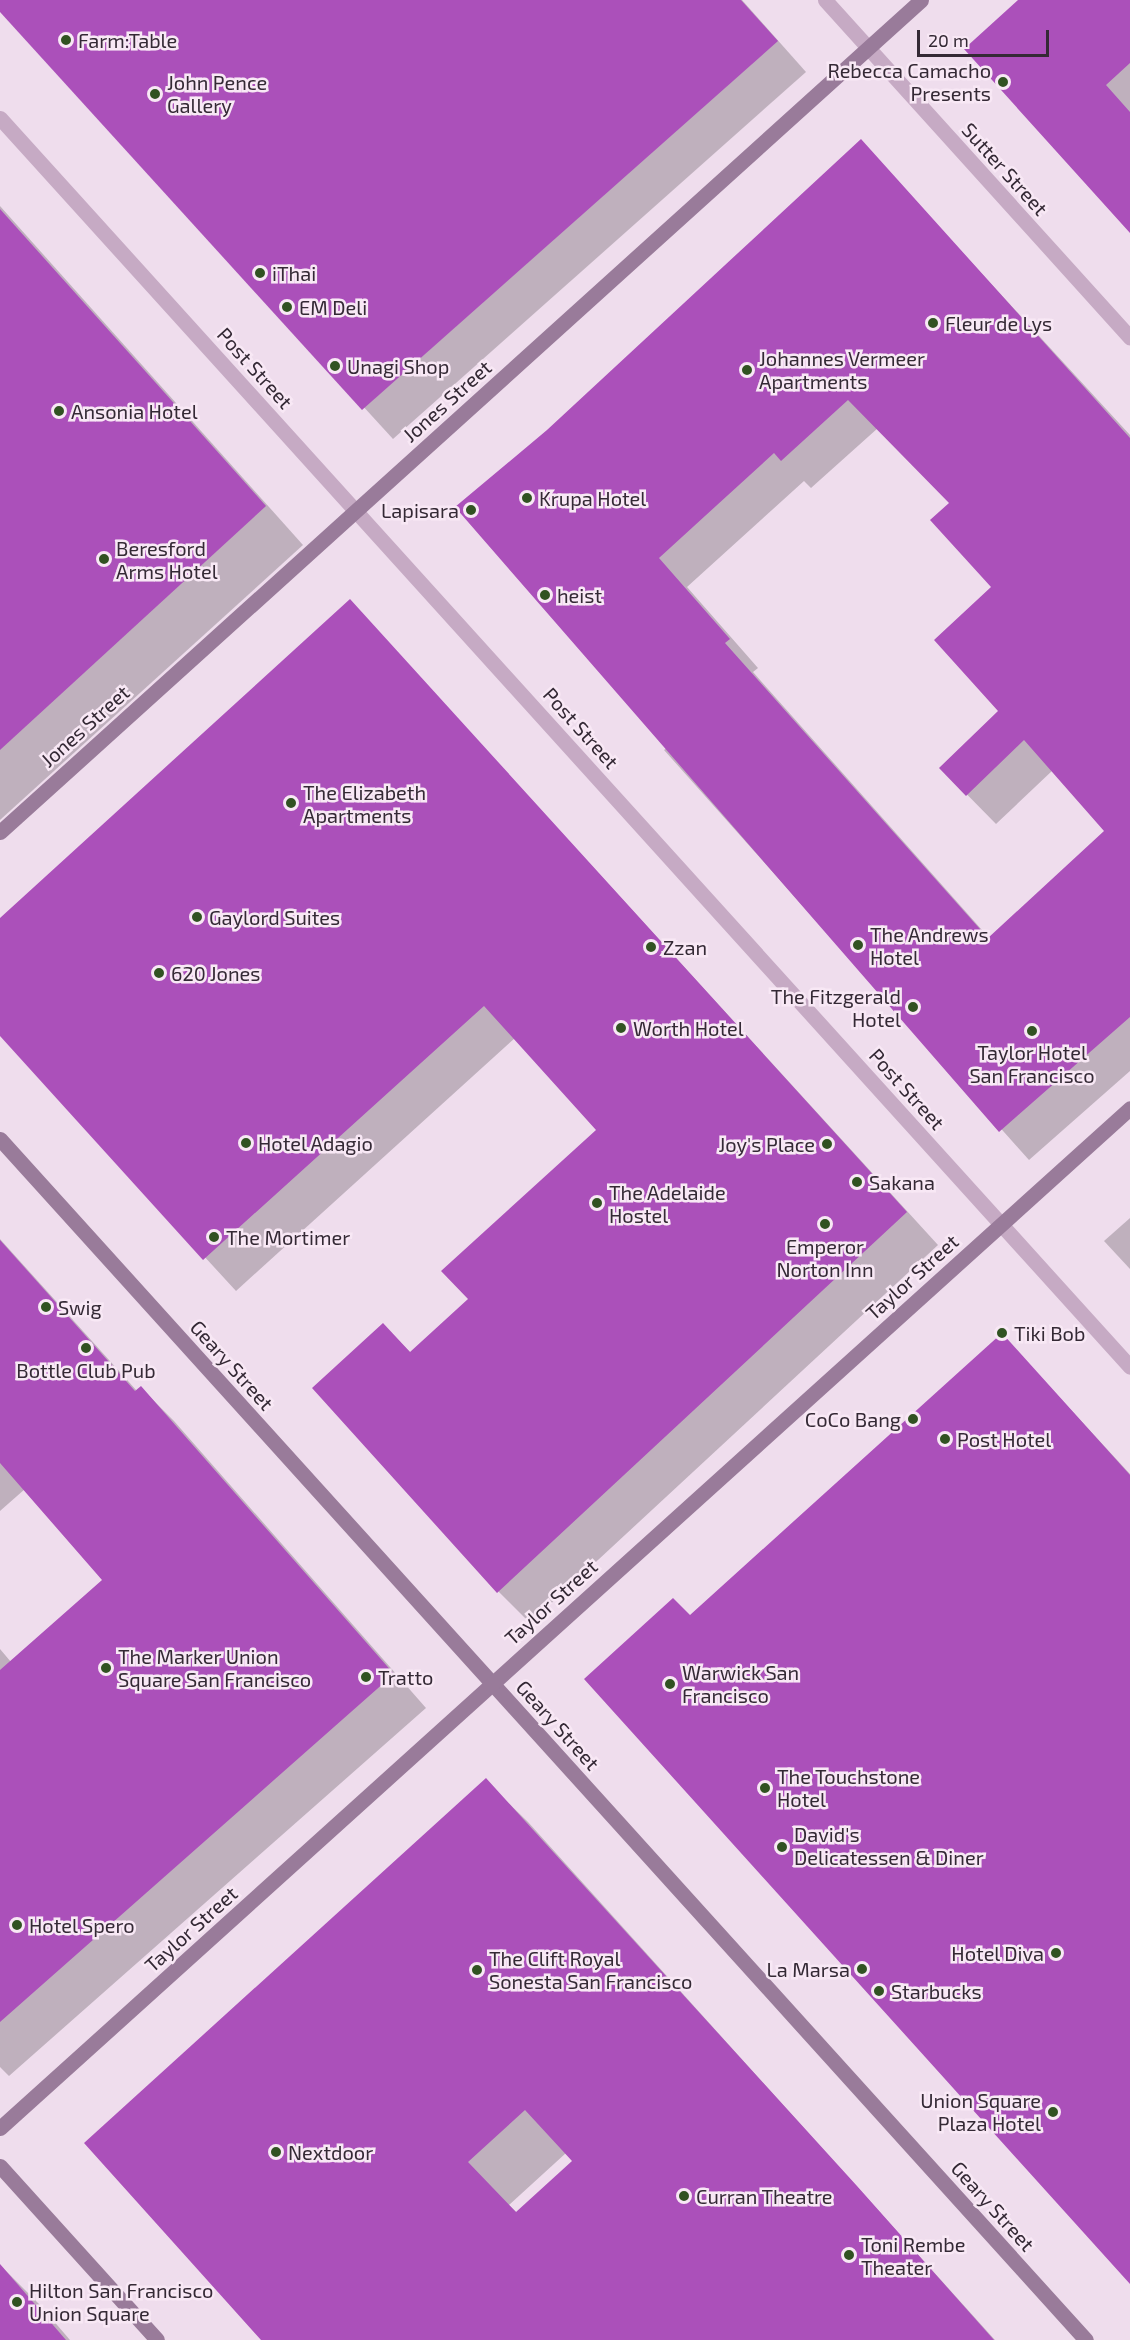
<!DOCTYPE html>
<html>
<head>
<meta charset="utf-8">
<style>
	body { margin:0 }
	#map { position:relative; width:1130px; height:2340px; overflow:hidden; background:#efdded; font-family:"Exo 2",sans-serif }
	div>[style] { position:absolute }
	.shadow>* { inset:0; background:#0003 }
	.building>* { inset:0; background:#ab50ba }
	.minor>* { height:15px; margin:-7.5px; padding:0 7.5px; transform-origin:7.5px; border-radius:7.5px; background:#c6aac4 }
	.tertiary>* { height:15px; margin:-7.5px; padding:0 7.5px; transform-origin:7.5px; border-radius:7.5px; background:#c6aac4 }
	.secondary>* { height:15px; margin:-7.5px; padding:0 7.5px; transform-origin:7.5px; border-radius:7.5px; background:#997b9a }
	.dots>* { width:16px; height:16px; translate:-50% -50%; box-sizing:border-box; border:3px solid #f8e8f5; border-radius:50% }
	span { translate:-50% -50%; white-space:nowrap; text-align:center; line-height:1.15; -webkit-text-stroke:5px #f8e8f5; paint-order:stroke }
	.poi-label { font-size:20px; color:#342935 }
	.left { translate:0 -50%; text-align:left }
	.right { translate:-100% -50%; text-align:right }
	.street-label { font-size:20px; color:#342935 }
	.scale { position:absolute; left:917px; top:30px; width:132px; height:27px; box-sizing:border-box; border:3px solid #342935; border-top:0; padding-left:8px; font-size:18px; line-height:21px; white-space:nowrap; color:#342935; -webkit-text-stroke:4px #f8e8f5; paint-order:stroke }
</style>
</head>
<body>
<div id="map">
	<div class="shadow">
		<i style="clip-path:polygon(0 0,742px 0,806px 72px,393px 439px,0 9px)"></i>
		<i style="clip-path:polygon(1021px 0,1130px 0,1130px 231px)"></i>
		<i style="clip-path:polygon(evenodd,860px 141px,1130px 435px,1130px 1071px,1029px 1160px,664px 750px,668px 747px,548px 431px,860px 141px,878px 428px,951px 503px,993px 588px,1001px 711px,941px 768px,996px 824px,1053px 770px,1106px 831px,990px 939px,753px 672px,758px 668px,687px 587px,804px 481px,811px 488px,878px 428px)"></i>
		<i style="clip-path:polygon(0 206px,303px 545px,0 820px)"></i>
		<i style="clip-path:polygon(350px 601px,938px 1245px,530px 1623px,498px 1591px,383px 1325px,411px 1353px,470px 1299px,599px 1130px,515px 1038px,236px 1291px,0 1034px,0 920px)"></i>
		<i style="clip-path:polygon(1130px 1218px,1130px 1269px,1104px 1241px)"></i>
		<i style="clip-path:polygon(0 1239px,137px 1391px,141px 1388px,174px 1421px,426px 1708px,9px 2076px,0 2067px,0 1649px,11px 1662px,105px 1580px,25px 1489px,0 1511px)"></i>
		<i style="clip-path:polygon(1002px 1335px,1130px 1474px,1130px 2282px,690px 1617px)"></i>
		<i style="clip-path:polygon(evenodd,486px 1781px,528px 1822px,995px 2340px,263px 2340px,486px 1781px,566px 2153px,574px 2162px,517px 2213px,509px 2205px,566px 2153px)"></i>
		<i style="clip-path:polygon(0 2265px,39px 2304px,70px 2340px,0 2340px)"></i>
	</div>
	<div class="building">
		<i style="clip-path:polygon(0 0,741px 0,778px 41px,362px 410px,0 12px)"></i>
		<i style="clip-path:polygon(1018px 0,1130px 0,1130px 63px,1106px 85px,1130px 112px,1130px 233px,964px 49px)"></i>
		<i style="clip-path:polygon(evenodd,861px 139px,1130px 438px,1130px 1017px,999px 1132px,455px 507px,547px 430px,861px 139px,848px 400px,949px 503px,930px 520px,991px 587px,934px 640px,998px 711px,939px 768px,966px 796px,1024px 740px,1104px 831px,988px 938px,725px 643px,730px 639px,659px 558px,774px 453px,781px 461px,848px 400px)"></i>
		<i style="clip-path:polygon(0 209px,266px 506px,0 750px)"></i>
		<i style="clip-path:polygon(350px 599px,907px 1212px,497px 1593px,312px 1388px,383px 1323px,410px 1352px,468px 1299px,441px 1271px,596px 1130px,484px 1006px,203px 1260px,0 1036px,0 918px)"></i>
		<i style="clip-path:polygon(0 1240px,135px 1391px,141px 1386px,394px 1674px,0 2022px,0 1670px,102px 1580px,0 1463px)"></i>
		<i style="clip-path:polygon(1002px 1333px,1130px 1475px,1130px 2284px,584px 1679px,673px 1598px,690px 1615px)"></i>
		<i style="clip-path:polygon(evenodd,486px 1778px,857px 2186px,994px 2340px,261px 2340px,84px 2143px,486px 1778px,525px 2110px,572px 2161px,516px 2212px,468px 2162px,525px 2110px)"></i>
		<i style="clip-path:polygon(0 2264px,66px 2340px,0 2340px)"></i>
	</div>
	<div class="minor">
		<i style="left:825px;top:0;width:455px;rotate:47.9deg"></i>
	</div>
	<div class="tertiary">
		<i style="left:0;top:118px;width:1684px;rotate:47.86deg"></i>
	</div>
	<div class="secondary">
		<i style="left:0;top:832px;width:1241px;rotate:-42.09deg"></i>
		<i style="left:0;top:1139px;width:1619px;rotate:47.88deg"></i>
		<i style="left:0;top:2128px;width:1522px;rotate:-42.07deg"></i>
		<i style="left:0;top:2166px;width:234px;rotate:47.9deg"></i>
	</div>
	<div class="dots">
		<i style="left:66px;top:40px;background:#315222"></i>
		<i style="left:1003px;top:82px;background:#315222"></i>
		<i style="left:155px;top:94px;background:#315222"></i>
		<i style="left:260px;top:273px;background:#315222"></i>
		<i style="left:287px;top:307px;background:#315222"></i>
		<i style="left:933px;top:323px;background:#315222"></i>
		<i style="left:335px;top:366px;background:#315222"></i>
		<i style="left:747px;top:370px;background:#315222"></i>
		<i style="left:59px;top:411px;background:#315222"></i>
		<i style="left:527px;top:498px;background:#315222"></i>
		<i style="left:471px;top:510px;background:#315222"></i>
		<i style="left:104px;top:559px;background:#315222"></i>
		<i style="left:545px;top:595px;background:#315222"></i>
		<i style="left:291px;top:803px;background:#315222"></i>
		<i style="left:197px;top:917px;background:#315222"></i>
		<i style="left:858px;top:945px;background:#315222"></i>
		<i style="left:651px;top:947px;background:#315222"></i>
		<i style="left:159px;top:973px;background:#315222"></i>
		<i style="left:913px;top:1007px;background:#315222"></i>
		<i style="left:621px;top:1028px;background:#315222"></i>
		<i style="left:1032px;top:1031px;background:#315222"></i>
		<i style="left:246px;top:1143px;background:#315222"></i>
		<i style="left:827px;top:1144px;background:#315222"></i>
		<i style="left:857px;top:1182px;background:#315222"></i>
		<i style="left:597px;top:1203px;background:#315222"></i>
		<i style="left:825px;top:1224px;background:#315222"></i>
		<i style="left:214px;top:1237px;background:#315222"></i>
		<i style="left:46px;top:1307px;background:#315222"></i>
		<i style="left:1002px;top:1333px;background:#315222"></i>
		<i style="left:86px;top:1348px;background:#315222"></i>
		<i style="left:913px;top:1419px;background:#315222"></i>
		<i style="left:945px;top:1439px;background:#315222"></i>
		<i style="left:106px;top:1668px;background:#315222"></i>
		<i style="left:366px;top:1677px;background:#315222"></i>
		<i style="left:670px;top:1684px;background:#315222"></i>
		<i style="left:765px;top:1788px;background:#315222"></i>
		<i style="left:782px;top:1847px;background:#315222"></i>
		<i style="left:17px;top:1925px;background:#315222"></i>
		<i style="left:1056px;top:1953px;background:#315222"></i>
		<i style="left:862px;top:1969px;background:#315222"></i>
		<i style="left:477px;top:1970px;background:#315222"></i>
		<i style="left:879px;top:1991px;background:#315222"></i>
		<i style="left:1053px;top:2112px;background:#315222"></i>
		<i style="left:276px;top:2152px;background:#315222"></i>
		<i style="left:684px;top:2196px;background:#315222"></i>
		<i style="left:849px;top:2255px;background:#315222"></i>
		<i style="left:17px;top:2302px;background:#315222"></i>
	</div>
	<div class="poi-label">
		<span class="left" style="left:78px;top:40px">Farm:Table</span>
		<span class="right" style="left:991px;top:82px">Rebecca Camacho<br>Presents</span>
		<span class="left" style="left:167px;top:94px">John Pence<br>Gallery</span>
		<span class="left" style="left:272px;top:273px">iThai</span>
		<span class="left" style="left:299px;top:307px">EM Deli</span>
		<span class="left" style="left:945px;top:323px">Fleur de Lys</span>
		<span class="left" style="left:759px;top:370px">Johannes Vermeer<br>Apartments</span>
		<span class="left" style="left:347px;top:366px">Unagi Shop</span>
		<span class="left" style="left:71px;top:411px">Ansonia Hotel</span>
		<span class="left" style="left:539px;top:498px">Krupa Hotel</span>
		<span class="right" style="left:459px;top:510px">Lapisara</span>
		<span class="left" style="left:116px;top:560px">Beresford<br>Arms Hotel</span>
		<span class="left" style="left:557px;top:595px">heist</span>
		<span class="left" style="left:303px;top:804px">The Elizabeth<br>Apartments</span>
		<span class="left" style="left:209px;top:917px">Gaylord Suites</span>
		<span class="left" style="left:870px;top:946px">The Andrews<br>Hotel</span>
		<span class="left" style="left:663px;top:947px">Zzan</span>
		<span class="left" style="left:171px;top:973px">620 Jones</span>
		<span class="right" style="left:901px;top:1008px">The Fitzgerald<br>Hotel</span>
		<span class="left" style="left:633px;top:1028px">Worth Hotel</span>
		<span style="left:1032px;top:1064px">Taylor Hotel<br>San Francisco</span>
		<span class="left" style="left:258px;top:1143px">Hotel Adagio</span>
		<span class="right" style="left:815px;top:1144px">Joy's Place</span>
		<span class="left" style="left:869px;top:1182px">Sakana</span>
		<span class="left" style="left:609px;top:1204px">The Adelaide<br>Hostel</span>
		<span class="left" style="left:226px;top:1237px">The Mortimer</span>
		<span style="left:825px;top:1258px">Emperor<br>Norton Inn</span>
		<span class="left" style="left:58px;top:1307px">Swig</span>
		<span class="left" style="left:1014px;top:1333px">Tiki Bob</span>
		<span style="left:86px;top:1370px">Bottle Club Pub</span>
		<span class="right" style="left:901px;top:1419px">CoCo Bang</span>
		<span class="left" style="left:957px;top:1439px">Post Hotel</span>
		<span class="left" style="left:118px;top:1668px">The Marker Union<br>Square San Francisco</span>
		<span class="left" style="left:682px;top:1684px">Warwick San<br>Francisco</span>
		<span class="left" style="left:378px;top:1677px">Tratto</span>
		<span class="left" style="left:777px;top:1788px">The Touchstone<br>Hotel</span>
		<span class="left" style="left:794px;top:1846px">David's<br>Delicatessen &amp; Diner</span>
		<span class="left" style="left:29px;top:1925px">Hotel Spero</span>
		<span class="right" style="left:1044px;top:1953px">Hotel Diva</span>
		<span class="left" style="left:489px;top:1970px">The Clift Royal<br>Sonesta San Francisco</span>
		<span class="right" style="left:850px;top:1969px">La Marsa</span>
		<span class="left" style="left:891px;top:1991px">Starbucks</span>
		<span class="right" style="left:1041px;top:2112px">Union Square<br>Plaza Hotel</span>
		<span class="left" style="left:288px;top:2152px">Nextdoor</span>
		<span class="left" style="left:696px;top:2196px">Curran Theatre</span>
		<span class="left" style="left:861px;top:2256px">Toni Rembe<br>Theater</span>
		<span class="left" style="left:29px;top:2302px">Hilton San Francisco<br>Union Square</span>
	</div>
	<div class="street-label">
		<span style="left:1005px;top:169px;rotate:48deg">Sutter Street</span>
		<span style="left:255px;top:368px;rotate:48deg">Post Street</span>
		<span style="left:447px;top:401px;rotate:-42deg">Jones Street</span>
		<span style="left:85px;top:726px;rotate:-42deg">Jones Street</span>
		<span style="left:581px;top:728px;rotate:48deg">Post Street</span>
		<span style="left:907px;top:1089px;rotate:48deg">Post Street</span>
		<span style="left:912px;top:1277px;rotate:-42deg">Taylor Street</span>
		<span style="left:232px;top:1365px;rotate:48deg">Geary Street</span>
		<span style="left:551px;top:1602px;rotate:-42deg">Taylor Street</span>
		<span style="left:558px;top:1725px;rotate:48deg">Geary Street</span>
		<span style="left:191px;top:1929px;rotate:-42deg">Taylor Street</span>
		<span style="left:993px;top:2206px;rotate:48deg">Geary Street</span>
	</div>
	<div class="scale">20 m</div>
</div>
</body>
</html>
